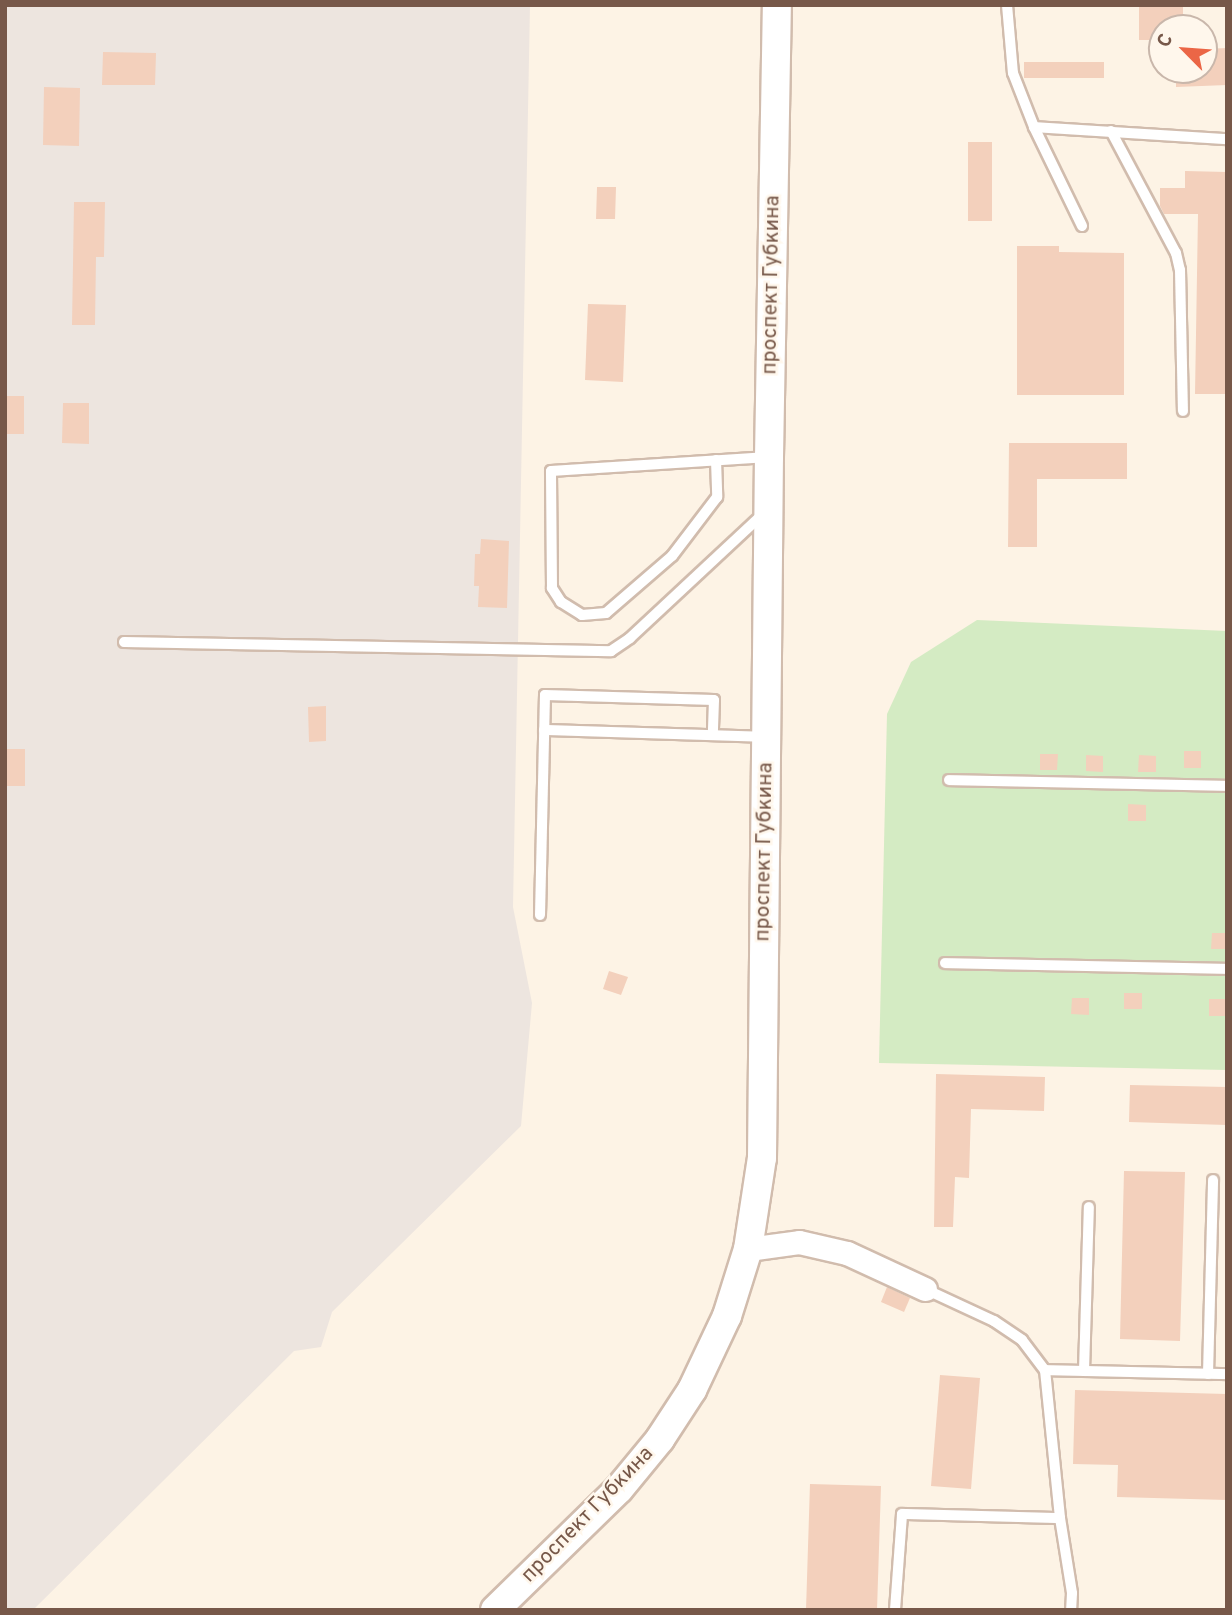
<!DOCTYPE html>
<html>
<head>
<meta charset="utf-8">
<style>
	body { margin:0 }
	#map { position:relative; width:1232px; height:1615px; overflow:hidden; background:#fdf3e5; font-family:Overpass,sans-serif }
	div>[style] { position:absolute }
	.industrial>* { inset:0; background:#ede5df }
	.green>* { inset:0; background:#d4ebc3 }
	.building>* { inset:0; background:#f3d0bc }
	.roads { filter:drop-shadow(2px 0 #d1bcad) drop-shadow(-2px 0 #d1bcad) drop-shadow(0 2px #d1bcad) drop-shadow(0 -2px #d1bcad) }
	.service>* { height:10px; margin:-5px; padding:0 5px; transform-origin:5px; border-radius:5px; background:#fff }
	.minor>* { height:23px; margin:-11.5px; padding:0 11.5px; transform-origin:11.5px; border-radius:11.5px; background:#fff }
	.tertiary>* { height:28px; margin:-14px; padding:0 14px; transform-origin:14px; border-radius:14px; background:#fff }
	span { translate:-50% -50%; white-space:nowrap; text-align:center; line-height:1.15; -webkit-text-stroke:5px #fff7ec; paint-order:stroke }
	.street-label { font-size:21px; color:#775849 }
	.frame { position:absolute; inset:0; border:7px solid #775849; pointer-events:none }
	.north { position:absolute; left:1148px; top:14px; width:70px; height:70px; box-sizing:border-box; background:#fff7ec; border:2px solid #c9b7ab; border-radius:50%; rotate:295deg; font-size:19px; font-weight:700; line-height:28px; text-align:center; color:#775849 }
	.north::after { content:''; display:block; margin:auto; width:24px; height:32px; background:#eb6646; clip-path:polygon(50% 0,100% 100%,50% 72%,0 100%) }
</style>
</head>
<body>
<div id="map">
	<div class="industrial">
		<i style="clip-path:polygon(5px 5px,530px 5px,513px 907px,532px 1003px,521px 1126px,332px 1312px,321px 1347px,294px 1351px,33px 1610px,5px 1610px)"></i>
	</div>
	<div class="green">
		<i style="clip-path:polygon(977px 620px,1227px 631px,1227px 1070px,879px 1063px,887px 714px,911px 662px)"></i>
	</div>
	<div class="building">
		<i style="clip-path:polygon(1139px 5px,1183px 5px,1183px 28px,1162px 28px,1162px 40px,1139px 40px)"></i>
		<i style="clip-path:polygon(1227px 48px,1227px 85px,1176px 87px,1176px 70px,1204px 70px,1204px 49px)"></i>
		<i style="clip-path:polygon(103px 52px,156px 53px,155px 85px,102px 85px)"></i>
		<i style="clip-path:polygon(1024px 62px,1104px 62px,1104px 78px,1024px 78px)"></i>
		<i style="clip-path:polygon(44px 87px,80px 88px,79px 146px,43px 145px)"></i>
		<i style="clip-path:polygon(968px 142px,992px 142px,992px 221px,968px 221px)"></i>
		<i style="clip-path:polygon(1185px 171px,1227px 172px,1227px 394px,1195px 394px,1198px 214px,1164px 214px,1160px 206px,1160px 188px,1185px 188px)"></i>
		<i style="clip-path:polygon(597px 187px,616px 187px,615px 219px,596px 219px)"></i>
		<i style="clip-path:polygon(74px 202px,105px 202px,104px 257px,96px 257px,95px 325px,72px 325px)"></i>
		<i style="clip-path:polygon(1017px 246px,1059px 246px,1059px 252px,1124px 253px,1124px 395px,1017px 395px)"></i>
		<i style="clip-path:polygon(588px 304px,626px 305px,623px 382px,585px 380px)"></i>
		<i style="clip-path:polygon(5px 396px,24px 396px,24px 434px,5px 434px)"></i>
		<i style="clip-path:polygon(63px 403px,89px 403px,89px 444px,62px 443px)"></i>
		<i style="clip-path:polygon(1009px 443px,1127px 443px,1127px 479px,1037px 479px,1037px 547px,1008px 547px)"></i>
		<i style="clip-path:polygon(481px 539px,509px 541px,507px 608px,478px 607px,479px 586px,474px 586px,475px 554px,480px 554px)"></i>
		<i style="clip-path:polygon(326px 706px,326px 741px,309px 742px,308px 707px)"></i>
		<i style="clip-path:polygon(5px 749px,25px 749px,25px 786px,5px 786px)"></i>
		<i style="clip-path:polygon(1184px 751px,1201px 751px,1201px 768px,1184px 768px)"></i>
		<i style="clip-path:polygon(1040px 754px,1058px 754px,1057px 770px,1040px 770px)"></i>
		<i style="clip-path:polygon(1086px 755px,1103px 756px,1103px 772px,1086px 771px)"></i>
		<i style="clip-path:polygon(1139px 755px,1156px 756px,1156px 772px,1138px 772px)"></i>
		<i style="clip-path:polygon(1128px 804px,1146px 805px,1146px 821px,1128px 821px)"></i>
		<i style="clip-path:polygon(1212px 933px,1227px 933px,1227px 949px,1211px 949px)"></i>
		<i style="clip-path:polygon(609px 971px,628px 977px,621px 995px,603px 989px)"></i>
		<i style="clip-path:polygon(1124px 993px,1142px 993px,1142px 1009px,1124px 1009px)"></i>
		<i style="clip-path:polygon(1072px 998px,1089px 998px,1089px 1015px,1071px 1014px)"></i>
		<i style="clip-path:polygon(1209px 999px,1226px 999px,1226px 1016px,1209px 1016px)"></i>
		<i style="clip-path:polygon(936px 1074px,1045px 1077px,1044px 1111px,971px 1109px,969px 1178px,955px 1177px,953px 1227px,934px 1227px)"></i>
		<i style="clip-path:polygon(1130px 1085px,1227px 1087px,1227px 1125px,1129px 1122px)"></i>
		<i style="clip-path:polygon(1124px 1171px,1185px 1172px,1180px 1341px,1120px 1339px)"></i>
		<i style="clip-path:polygon(887px 1287px,910px 1298px,904px 1312px,881px 1302px)"></i>
		<i style="clip-path:polygon(940px 1375px,980px 1378px,971px 1489px,931px 1486px)"></i>
		<i style="clip-path:polygon(1075px 1390px,1227px 1394px,1227px 1500px,1117px 1497px,1118px 1465px,1073px 1464px)"></i>
		<i style="clip-path:polygon(810px 1484px,881px 1486px,877px 1610px,806px 1610px)"></i>
	</div>
	<div class="roads">
		<div class="service">
			<i style="left:1007px;top:5px;width:68px;rotate:85deg"></i>
			<i style="left:1013px;top:73px;width:58px;rotate:68.7deg"></i>
			<i style="left:1034px;top:127px;width:110px;rotate:64.1deg"></i>
			<i style="left:1034px;top:127px;width:193px;rotate:3.6deg"></i>
			<i style="left:1111px;top:131px;width:138px;rotate:62deg"></i>
			<i style="left:1176px;top:253px;width:17px;rotate:77deg"></i>
			<i style="left:1180px;top:270px;width:141px;rotate:88.8deg"></i>
			<i style="left:716px;top:460px;width:37px;rotate:88deg"></i>
			<i style="left:717px;top:497px;width:74px;rotate:127.3deg"></i>
			<i style="left:672px;top:556px;width:87px;rotate:139.2deg"></i>
			<i style="left:606px;top:613px;width:24px;rotate:175deg"></i>
			<i style="left:582px;top:615px;width:25px;rotate:-148deg"></i>
			<i style="left:561px;top:602px;width:17px;rotate:-123deg"></i>
			<i style="left:552px;top:588px;width:117px;rotate:-90.5deg"></i>
			<i style="left:551px;top:471px;width:218px;rotate:-3.7deg"></i>
			<i style="left:124px;top:642px;width:487px;rotate:1.1deg"></i>
			<i style="left:611px;top:651px;width:23px;rotate:-34deg"></i>
			<i style="left:630px;top:638px;width:185px;rotate:-43deg"></i>
			<i style="left:544px;top:730px;width:221px;rotate:1.8deg"></i>
			<i style="left:949px;top:780px;width:278px;rotate:1.2deg"></i>
			<i style="left:540px;top:915px;width:220px;rotate:-88.7deg"></i>
			<i style="left:545px;top:695px;width:169px;rotate:1.7deg"></i>
			<i style="left:714px;top:700px;width:35px;rotate:92deg"></i>
			<i style="left:945px;top:963px;width:282px;rotate:1.2deg"></i>
			<i style="left:925px;top:1289px;width:76px;rotate:24.9deg"></i>
			<i style="left:994px;top:1321px;width:34px;rotate:34deg"></i>
			<i style="left:1022px;top:1340px;width:38px;rotate:53deg"></i>
			<i style="left:1045px;top:1370px;width:149px;rotate:84.2deg"></i>
			<i style="left:1060px;top:1518px;width:76px;rotate:80.9deg"></i>
			<i style="left:1072px;top:1593px;width:17px;rotate:93deg"></i>
			<i style="left:1045px;top:1370px;width:182px;rotate:1.3deg"></i>
			<i style="left:1084px;top:1371px;width:164px;rotate:-88.3deg"></i>
			<i style="left:1208px;top:1374px;width:194px;rotate:-88.5deg"></i>
			<i style="left:895px;top:1610px;width:96px;rotate:-85.8deg"></i>
			<i style="left:902px;top:1514px;width:158px;rotate:1.5deg"></i>
		</div>
		<div class="minor">
			<i style="left:748px;top:1249px;width:51px;rotate:-7.8deg"></i>
			<i style="left:799px;top:1242px;width:49px;rotate:12.9deg"></i>
			<i style="left:847px;top:1253px;width:86px;rotate:24.8deg"></i>
		</div>
		<div class="tertiary">
			<i style="left:495px;top:1610px;width:173px;rotate:-44.3deg"></i>
			<i style="left:619px;top:1489px;width:65px;rotate:-50.6deg"></i>
			<i style="left:660px;top:1439px;width:59px;rotate:-56.9deg"></i>
			<i style="left:692px;top:1390px;width:82px;rotate:-64.7deg"></i>
			<i style="left:727px;top:1316px;width:70px;rotate:-72.6deg"></i>
			<i style="left:748px;top:1249px;width:92px;rotate:-81.3deg"></i>
			<i style="left:762px;top:1158px;width:701px;rotate:-89.43deg"></i>
			<i style="left:769px;top:457px;width:452px;rotate:-89deg"></i>
		</div>
	</div>
	<div class="street-label">
		<span style="left:772px;top:285px;rotate:-89deg">проспект Губкина</span>
		<span style="left:765px;top:852px;rotate:-89deg">проспект Губкина</span>
		<span style="left:588px;top:1515px;rotate:-46deg">проспект Губкина</span>
	</div>
	<div class="frame"></div>
	<div class="north">С</div>
</div>
</body>
</html>
